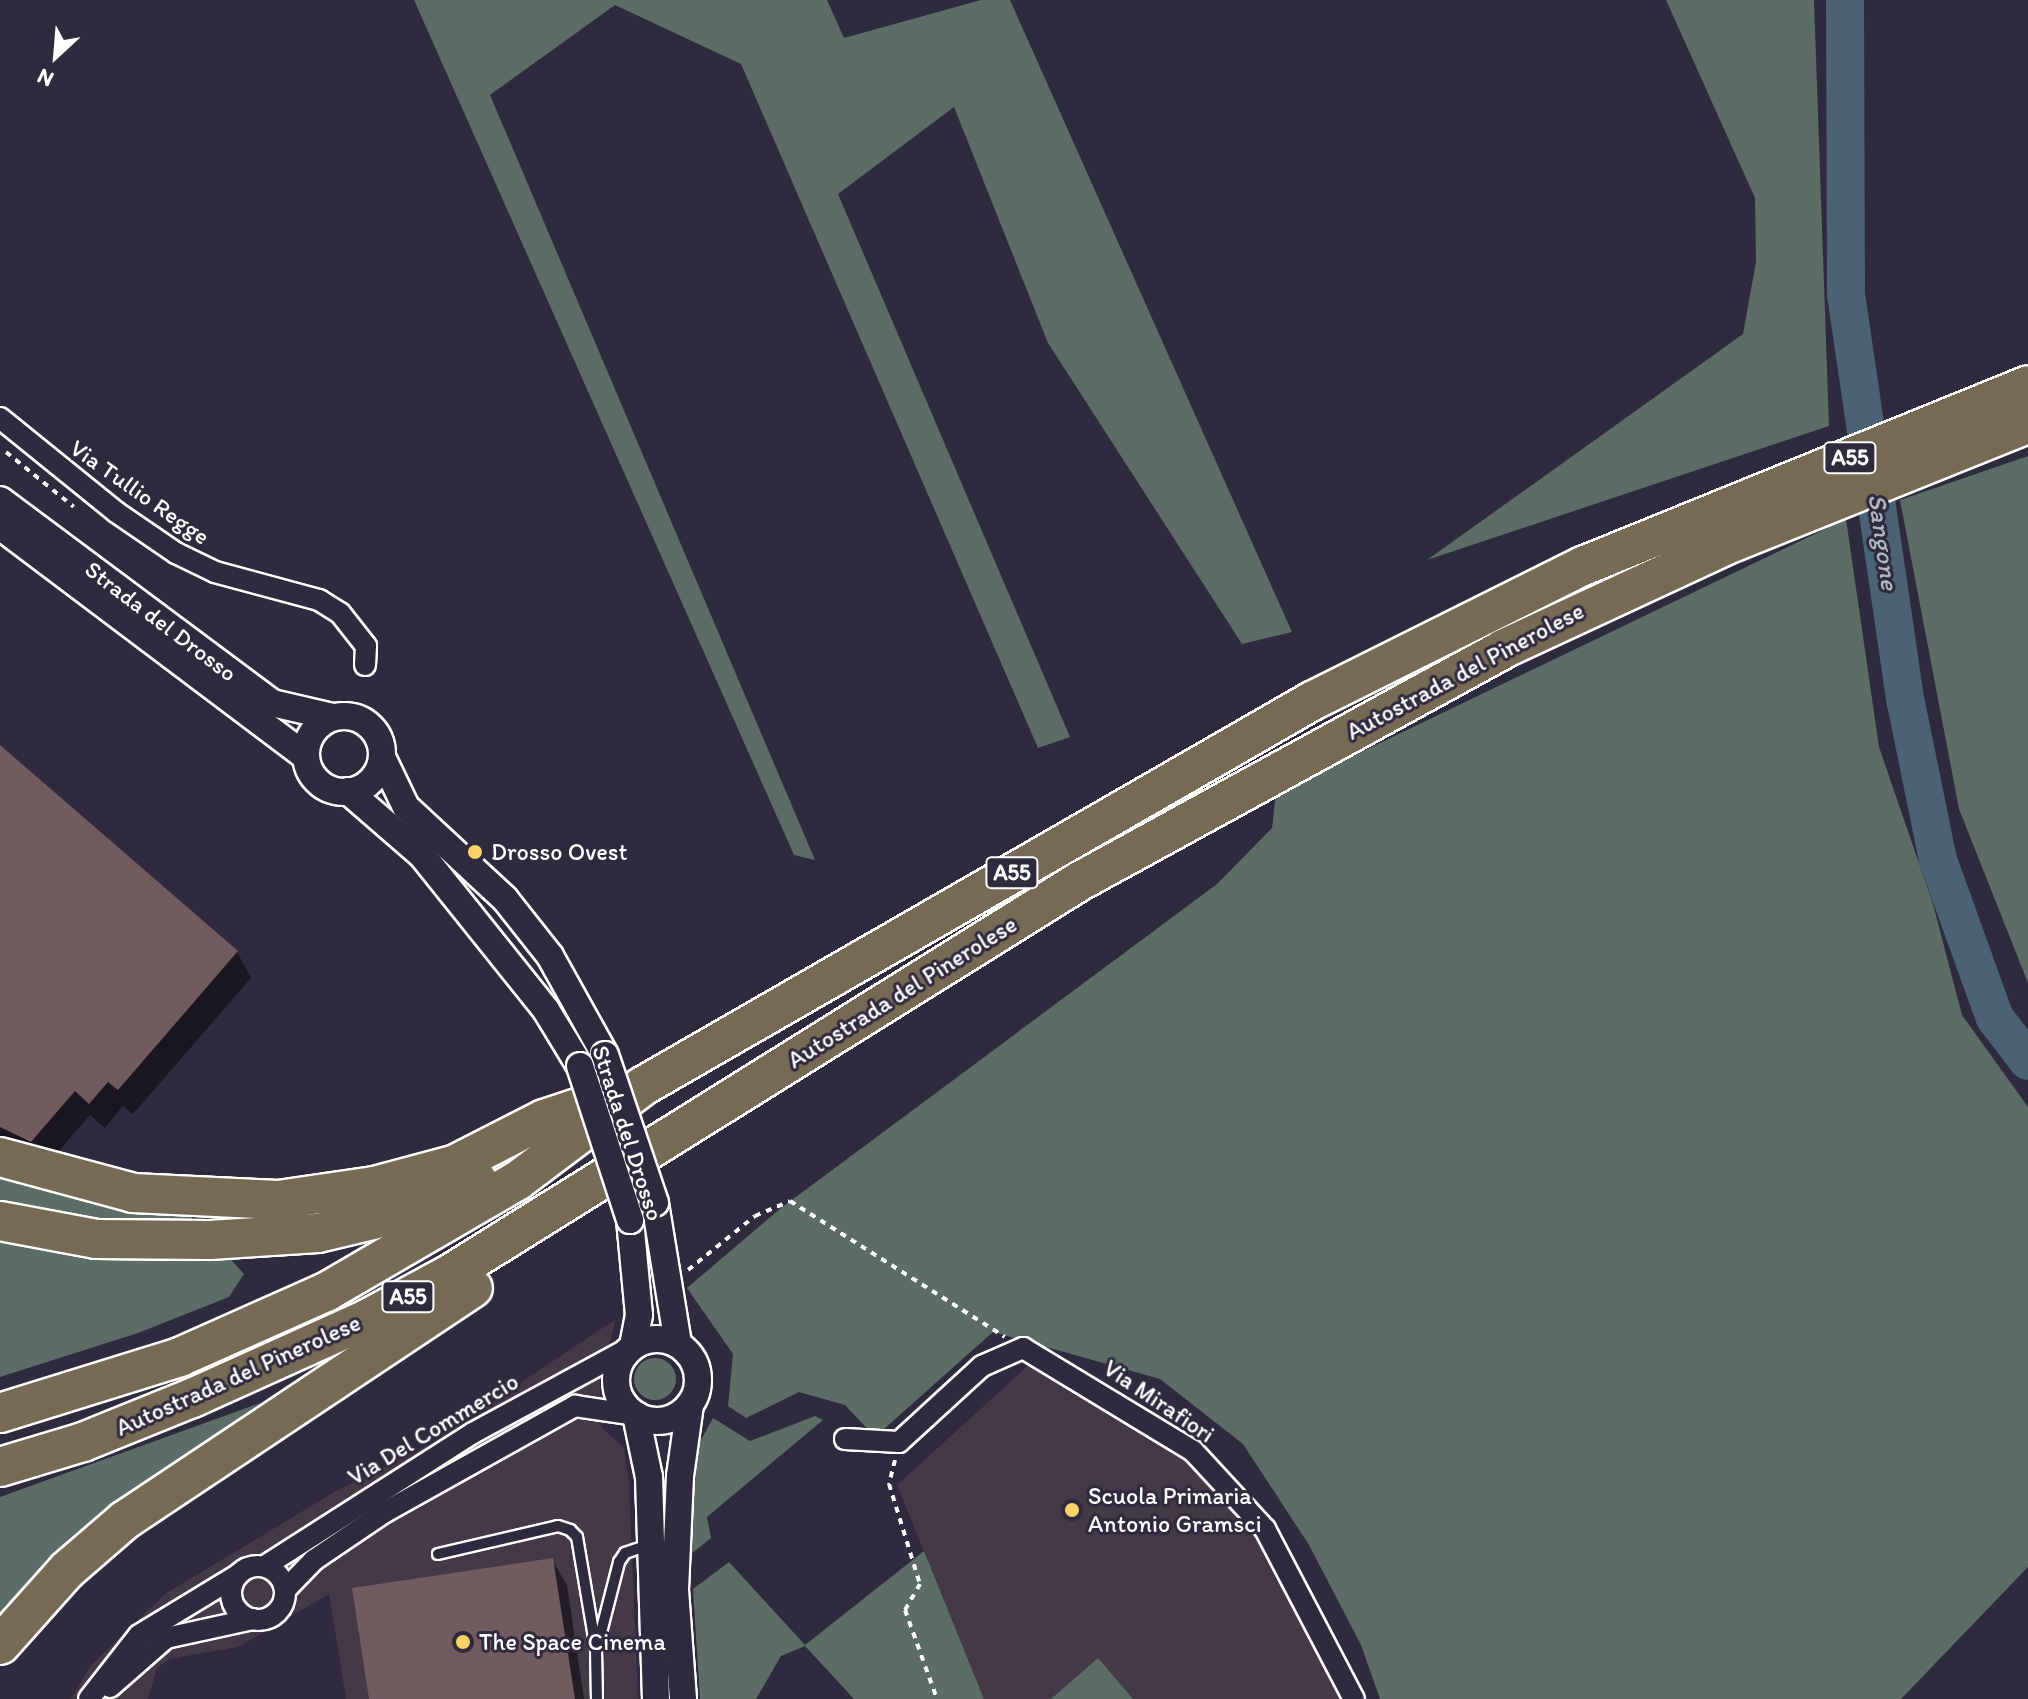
<!DOCTYPE html>
<html>
<head>
<meta charset="utf-8">
<style>
	body { margin:0 }
	#map { position:relative; width:2028px; height:1699px; overflow:hidden; background:#2f2a3d; font-family:Itim,sans-serif }
	div>[style] { position:absolute }
	.built>* { inset:0; background:#433947 }
	.green>* { inset:0; background:#5b6d65 }
	.round { border-radius:50% }
	.shadow>* { inset:0; background:#0007 }
	.river>* { height:38px; margin:-19px; padding:0 19px; transform-origin:19px; border-radius:19px; background:#4a6274 }
	.building>* { inset:0; background:#715b5f }
	.path>* { height:4px; margin-top:-2px; transform-origin:0; background:repeating-linear-gradient(90deg,#fff 0 6px,transparent 0 12px) }
	.roads { filter:drop-shadow(2px 0 #fff) drop-shadow(-2px 0 #fff) drop-shadow(0 2px #fff) drop-shadow(0 -2px #fff) }
	.service>* { height:10px; margin:-5px; padding:0 5px; transform-origin:5px; border-radius:5px; background:#2f2a3d }
	.minor>* { height:20px; margin:-10px; padding:0 10px; transform-origin:10px; border-radius:10px; background:#2f2a3d }
	.minor>.ring { margin:-10px; padding:0; box-sizing:content-box; background:none; border:20px solid #2f2a3d; border-radius:50% }
	.tertiary>* { height:26px; margin:-13px; padding:0 13px; transform-origin:13px; border-radius:13px; background:#2f2a3d }
	.tertiary>.ring { margin:-13px; padding:0; box-sizing:content-box; background:none; border:26px solid #2f2a3d; border-radius:50% }
	.motorway>* { height:38px; margin:-19px; padding:0 19px; transform-origin:19px; border-radius:19px; background:#776a54 }
	.bridges { filter:drop-shadow(2px 0 #fff) drop-shadow(-2px 0 #fff) drop-shadow(0 2px #fff) drop-shadow(0 -2px #fff) }
	.tertiary-bridge>* { height:26px; margin:-13px; padding:0 13px; transform-origin:13px; border-radius:13px; background:#2f2a3d }
	.dots>* { width:22px; height:22px; translate:-50% -50%; box-sizing:border-box; border:4px solid #2f2a3d; border-radius:50% }
	span { translate:-50% -50%; white-space:nowrap; text-align:center; line-height:1.15; -webkit-text-stroke:6px #2f2a3d; paint-order:stroke }
	.shield-label span { padding:2px 6px; background:#2f2a3d; border:2px solid; border-radius:6px; -webkit-text-stroke-width:0 }
	.shield-label { font-size:22px; color:#fff; font-weight:700 }
	.street-label { font-size:24px; color:#fff }
	.poi-label { font-size:24px; color:#fff }
	.left { translate:0 -50%; text-align:left }
	.water-label { font-size:26px; color:#aeb8c0; font-style:italic }
	.north { position:absolute; left:16px; top:16px; width:80px; height:80px; -webkit-text-stroke:6px #2f2a3d; paint-order:stroke; rotate:206deg; font-size:22px; font-weight:700; line-height:32px; text-align:center; color:#fff }
	.north::after { content:''; display:block; margin:auto; width:28px; height:36px; background:#fff; clip-path:polygon(50% 0,100% 100%,50% 72%,0 100%) }
</style>
</head>
<body>
<div id="map">
	<div class="built">
		<i style="clip-path:polygon(616px 1319px,600px 1380px,601px 1427px,624px 1448px,629px 1483px,638px 1699px,346px 1699px,329px 1594px,238px 1647px,169px 1659px,157px 1668px,148px 1699px,71px 1699px,90px 1666px,165px 1594px,336px 1491px,421px 1449px)"></i>
		<i style="clip-path:polygon(1032px 1362px,1194px 1463px,1259px 1535px,1341px 1699px,984px 1699px,897px 1485px)"></i>
	</div>
	<div class="green">
		<i style="clip-path:polygon(414px 0,827px 0,844px 38px,981px 0,1010px 0,1292px 632px,1242px 644px,1048px 343px,954px 107px,838px 194px,1070px 737px,1038px 748px,741px 64px,615px 5px,490px 95px,815px 860px,794px 855px)"></i>
		<i style="clip-path:polygon(1666px 0,1814px 0,1829px 426px,1427px 560px,1743px 334px,1756px 262px,1755px 198px)"></i>
		<i style="clip-path:polygon(2028px 456px,2028px 983px,1959px 809px,1900px 500px)"></i>
		<i style="clip-path:polygon(1846px 519px,1879px 747px,1933px 904px,1962px 1015px,2028px 1107px,2028px 1567px,1901px 1699px,1380px 1699px,1361px 1645px,1309px 1545px,1243px 1444px,1160px 1379px,993px 1332px,875px 1437px,845px 1405px,799px 1392px,746px 1418px,728px 1406px,733px 1354px,687px 1288px,781px 1208px,1217px 884px,1272px 828px,1276px 793px)"></i>
		<i style="clip-path:polygon(0 1172px,115px 1206px,192px 1217px,192px 1222px,85px 1219px,0 1205px)"></i>
		<i style="clip-path:polygon(0 1235px,227px 1255px,244px 1274px,229px 1297px,138px 1333px,0 1377px)"></i>
		<i class="round" style="left:634px;top:1358px;width:42px;height:42px"></i>
		<i style="clip-path:polygon(260px 1403px,100px 1518px,0 1625px,0 1497px)"></i>
		<i style="clip-path:polygon(815px 1416px,823px 1420px,707px 1517px,711px 1538px,691px 1554px,697px 1447px,713px 1418px,750px 1441px)"></i>
		<i style="clip-path:polygon(924px 1551px,984px 1699px,854px 1699px,805px 1646px,781px 1656px,756px 1699px,700px 1699px,693px 1589px,729px 1562px,805px 1645px)"></i>
		<i style="clip-path:polygon(1098px 1658px,1133px 1699px,1051px 1699px)"></i>
	</div>
	<div class="shadow">
		<i style="clip-path:polygon(0 748px,237px 952px,251px 978px,133px 1114px,123px 1106px,105px 1128px,90px 1115px,45px 1167px,29px 1163px,0 1138px)"></i>
		<i style="clip-path:polygon(552px 1560px,567px 1585px,584px 1699px,371px 1699px)"></i>
	</div>
	<div class="river">
		<i style="left:1845px;top:0;width:294px;rotate:89.8deg"></i>
		<i style="left:1846px;top:294px;width:413px;rotate:81.7deg"></i>
		<i style="left:1906px;top:703px;width:160px;rotate:78.5deg"></i>
		<i style="left:1938px;top:860px;width:168px;rotate:70.2deg"></i>
		<i style="left:1995px;top:1018px;width:54px;rotate:52.5deg"></i>
	</div>
	<div class="building">
		<i style="clip-path:polygon(0 745px,238px 951px,118px 1090px,108px 1082px,89px 1104px,75px 1091px,31px 1142px,0 1127px)"></i>
		<i style="clip-path:polygon(553px 1558px,575px 1699px,369px 1699px,352px 1588px)"></i>
	</div>
	<div class="path">
		<i style="left:6px;top:452px;width:87px;rotate:39deg"></i>
		<i style="left:688px;top:1270px;width:86px;rotate:-38.9deg"></i>
		<i style="left:755px;top:1216px;width:38px;rotate:-23deg"></i>
		<i style="left:790px;top:1201px;width:254px;rotate:32.3deg"></i>
		<i style="left:895px;top:1460px;width:25px;rotate:104deg"></i>
		<i style="left:889px;top:1484px;width:105px;rotate:72.8deg"></i>
		<i style="left:920px;top:1584px;width:30px;rotate:120deg"></i>
		<i style="left:905px;top:1610px;width:95px;rotate:70.2deg"></i>
	</div>
	<div class="roads">
		<div class="service">
			<i style="left:438px;top:1554px;width:123px;rotate:-13.1deg"></i>
			<i style="left:558px;top:1526px;width:13px;rotate:18deg"></i>
			<i style="left:570px;top:1530px;width:10px;rotate:45deg"></i>
			<i style="left:577px;top:1537px;width:114px;rotate:80.4deg"></i>
			<i style="left:596px;top:1649px;width:50px;rotate:88.9deg"></i>
			<i style="left:598px;top:1644px;width:85px;rotate:-75.6deg"></i>
			<i style="left:619px;top:1562px;width:11px;rotate:-56deg"></i>
			<i style="left:625px;top:1553px;width:24px;rotate:-19deg"></i>
		</div>
		<div class="minor">
			<i style="left:0;top:418px;width:149px;rotate:39deg"></i>
			<i style="left:116px;top:512px;width:73px;rotate:34.3deg"></i>
			<i style="left:176px;top:553px;width:43px;rotate:26deg"></i>
			<i style="left:215px;top:572px;width:108px;rotate:15.1deg"></i>
			<i style="left:319px;top:600px;width:25px;rotate:32deg"></i>
			<i style="left:340px;top:613px;width:42px;rotate:51.8deg"></i>
			<i style="left:366px;top:646px;width:19px;rotate:93deg"></i>
			<i style="left:845px;top:1439px;width:54px;rotate:3.2deg"></i>
			<i style="left:899px;top:1442px;width:113px;rotate:-42.5deg"></i>
			<i style="left:982px;top:1366px;width:45px;rotate:-23.7deg"></i>
			<i style="left:1023px;top:1348px;width:199px;rotate:31.2deg"></i>
			<i style="left:1193px;top:1451px;width:106px;rotate:47.3deg"></i>
			<i style="left:1265px;top:1529px;width:192px;rotate:62.4deg"></i>
			<i style="left:265px;top:1566px;width:247px;rotate:-32.6deg"></i>
			<i style="left:473px;top:1433px;width:182px;rotate:-28.5deg"></i>
			<i class="ring" style="left:231px;top:1566px;width:34px;height:34px"></i>
			<i style="left:285px;top:1590px;width:42px;rotate:-46deg"></i>
			<i style="left:314px;top:1560px;width:86px;rotate:-34.1deg"></i>
			<i style="left:385px;top:1512px;width:218px;rotate:-29.2deg"></i>
			<i style="left:575px;top:1406px;width:62px;rotate:8.4deg"></i>
			<i style="left:110px;top:1687px;width:74px;rotate:-41.2deg"></i>
			<i style="left:166px;top:1638px;width:89px;rotate:-12.3deg"></i>
			<i style="left:89px;top:1699px;width:81px;rotate:-52deg"></i>
			<i style="left:139px;top:1635px;width:114px;rotate:-31.3deg"></i>
		</div>
		<div class="tertiary">
			<i style="left:0;top:500px;width:339px;rotate:36.7deg"></i>
			<i style="left:272px;top:703px;width:63px;rotate:12.9deg"></i>
			<i style="left:0;top:526px;width:383px;rotate:37deg"></i>
			<i class="ring" style="left:306px;top:716px;width:50px;height:50px"></i>
			<i style="left:382px;top:757px;width:55px;rotate:64.4deg"></i>
			<i style="left:406px;top:807px;width:135px;rotate:42.9deg"></i>
			<i style="left:505px;top:899px;width:73px;rotate:51.7deg"></i>
			<i style="left:550px;top:956px;width:113px;rotate:60.9deg"></i>
			<i style="left:348px;top:791px;width:98px;rotate:40.9deg"></i>
			<i style="left:422px;top:855px;width:198px;rotate:51.3deg"></i>
			<i style="left:546px;top:1010px;width:66px;rotate:58.7deg"></i>
			<i style="left:655px;top:1203px;width:143px;rotate:80.7deg"></i>
			<i style="left:630px;top:1220px;width:95px;rotate:84.6deg"></i>
			<i style="left:639px;top:1315px;width:32px;rotate:101deg"></i>
			<i class="ring" style="left:616px;top:1339px;width:56px;height:56px"></i>
			<i style="left:636px;top:1415px;width:63px;rotate:78.2deg"></i>
			<i style="left:649px;top:1477px;width:222px;rotate:88.2deg"></i>
			<i style="left:683px;top:1699px;width:109px;rotate:-94.2deg"></i>
			<i style="left:675px;top:1590px;width:114px;rotate:-87.5deg"></i>
			<i style="left:680px;top:1476px;width:72px;rotate:-82deg"></i>
		</div>
		<div class="motorway">
			<i style="left:0;top:1157px;width:138px;rotate:15.1deg"></i>
			<i style="left:133px;top:1193px;width:145px;rotate:2.8deg"></i>
			<i style="left:278px;top:1200px;width:97px;rotate:-8.3deg"></i>
			<i style="left:374px;top:1186px;width:85px;rotate:-15deg"></i>
			<i style="left:456px;top:1164px;width:99px;rotate:-27.1deg"></i>
			<i style="left:544px;top:1119px;width:70px;rotate:-18.4deg"></i>
			<i style="left:0;top:1221px;width:98px;rotate:10.6deg"></i>
			<i style="left:96px;top:1239px;width:114px;rotate:0.5deg"></i>
			<i style="left:210px;top:1240px;width:108px;rotate:-3.7deg"></i>
			<i style="left:318px;top:1233px;width:95px;rotate:-13.4deg"></i>
			<i style="left:410px;top:1211px;width:74px;rotate:-24.8deg"></i>
			<i style="left:0;top:1413px;width:189px;rotate:-17.3deg"></i>
			<i style="left:180px;top:1357px;width:160px;rotate:-24deg"></i>
			<i style="left:326px;top:1292px;width:221px;rotate:-30.2deg"></i>
			<i style="left:517px;top:1181px;width:158px;rotate:-37deg"></i>
			<i style="left:643px;top:1086px;width:772px;rotate:-29.92deg"></i>
			<i style="left:1312px;top:701px;width:303px;rotate:-26.5deg"></i>
			<i style="left:1583px;top:566px;width:480px;rotate:-22.1deg"></i>
			<i style="left:0;top:1467px;width:87px;rotate:-16.8deg"></i>
			<i style="left:83px;top:1442px;width:118px;rotate:-22deg"></i>
			<i style="left:192px;top:1398px;width:194px;rotate:-24.3deg"></i>
			<i style="left:369px;top:1318px;width:92px;rotate:-28.5deg"></i>
			<i style="left:450px;top:1274px;width:743px;rotate:-31.96deg"></i>
			<i style="left:1080px;top:881px;width:482px;rotate:-28.7deg"></i>
			<i style="left:1503px;top:649px;width:255px;rotate:-24.9deg"></i>
			<i style="left:1734px;top:542px;width:317px;rotate:-21.9deg"></i>
			<i style="left:0;top:1645px;width:101px;rotate:-48.2deg"></i>
			<i style="left:67px;top:1570px;width:77px;rotate:-40.8deg"></i>
			<i style="left:125px;top:1520px;width:418px;rotate:-33.7deg"></i>
		</div>
	</div>
	<div class="bridges">
		<div class="tertiary-bridge">
			<i style="left:605px;top:1055px;width:156px;rotate:71.3deg"></i>
			<i style="left:580px;top:1066px;width:162px;rotate:72deg"></i>
		</div>
	</div>
	<div class="dots">
		<i style="left:475px;top:852px;background:#ffd166"></i>
		<i style="left:1072px;top:1510px;background:#ffd166"></i>
		<i style="left:463px;top:1642px;background:#ffd166"></i>
	</div>
	<div class="shield-label">
		<span style="left:1850px;top:458px">A55</span>
		<span style="left:1012px;top:873px">A55</span>
		<span style="left:408px;top:1297px">A55</span>
	</div>
	<div class="street-label">
		<span style="left:140px;top:492px;rotate:35deg">Via Tullio Regge</span>
		<span style="left:161px;top:621px;rotate:37deg">Strada del Drosso</span>
		<span style="left:1465px;top:671px;rotate:-28deg">Autostrada del Pinerolese</span>
		<span style="left:902px;top:992px;rotate:-32deg">Autostrada del Pinerolese</span>
		<span style="left:628px;top:1133px;rotate:72deg">Strada del Drosso</span>
		<span style="left:238px;top:1375px;rotate:-24deg">Autostrada del Pinerolese</span>
		<span style="left:1159px;top:1401px;rotate:34deg">Via Mirafiori</span>
		<span style="left:433px;top:1429px;rotate:-31deg">Via Del Commercio</span>
	</div>
	<div class="poi-label">
		<span class="left" style="left:491px;top:852px">Drosso Ovest</span>
		<span class="left" style="left:1088px;top:1510px">Scuola Primaria<br>Antonio Gramsci</span>
		<span class="left" style="left:479px;top:1642px">The Space Cinema</span>
	</div>
	<div class="water-label">
		<span style="left:1883px;top:542px;rotate:82deg">Sangone</span>
	</div>
	<div class="north">N</div>
</div>
</body>
</html>
